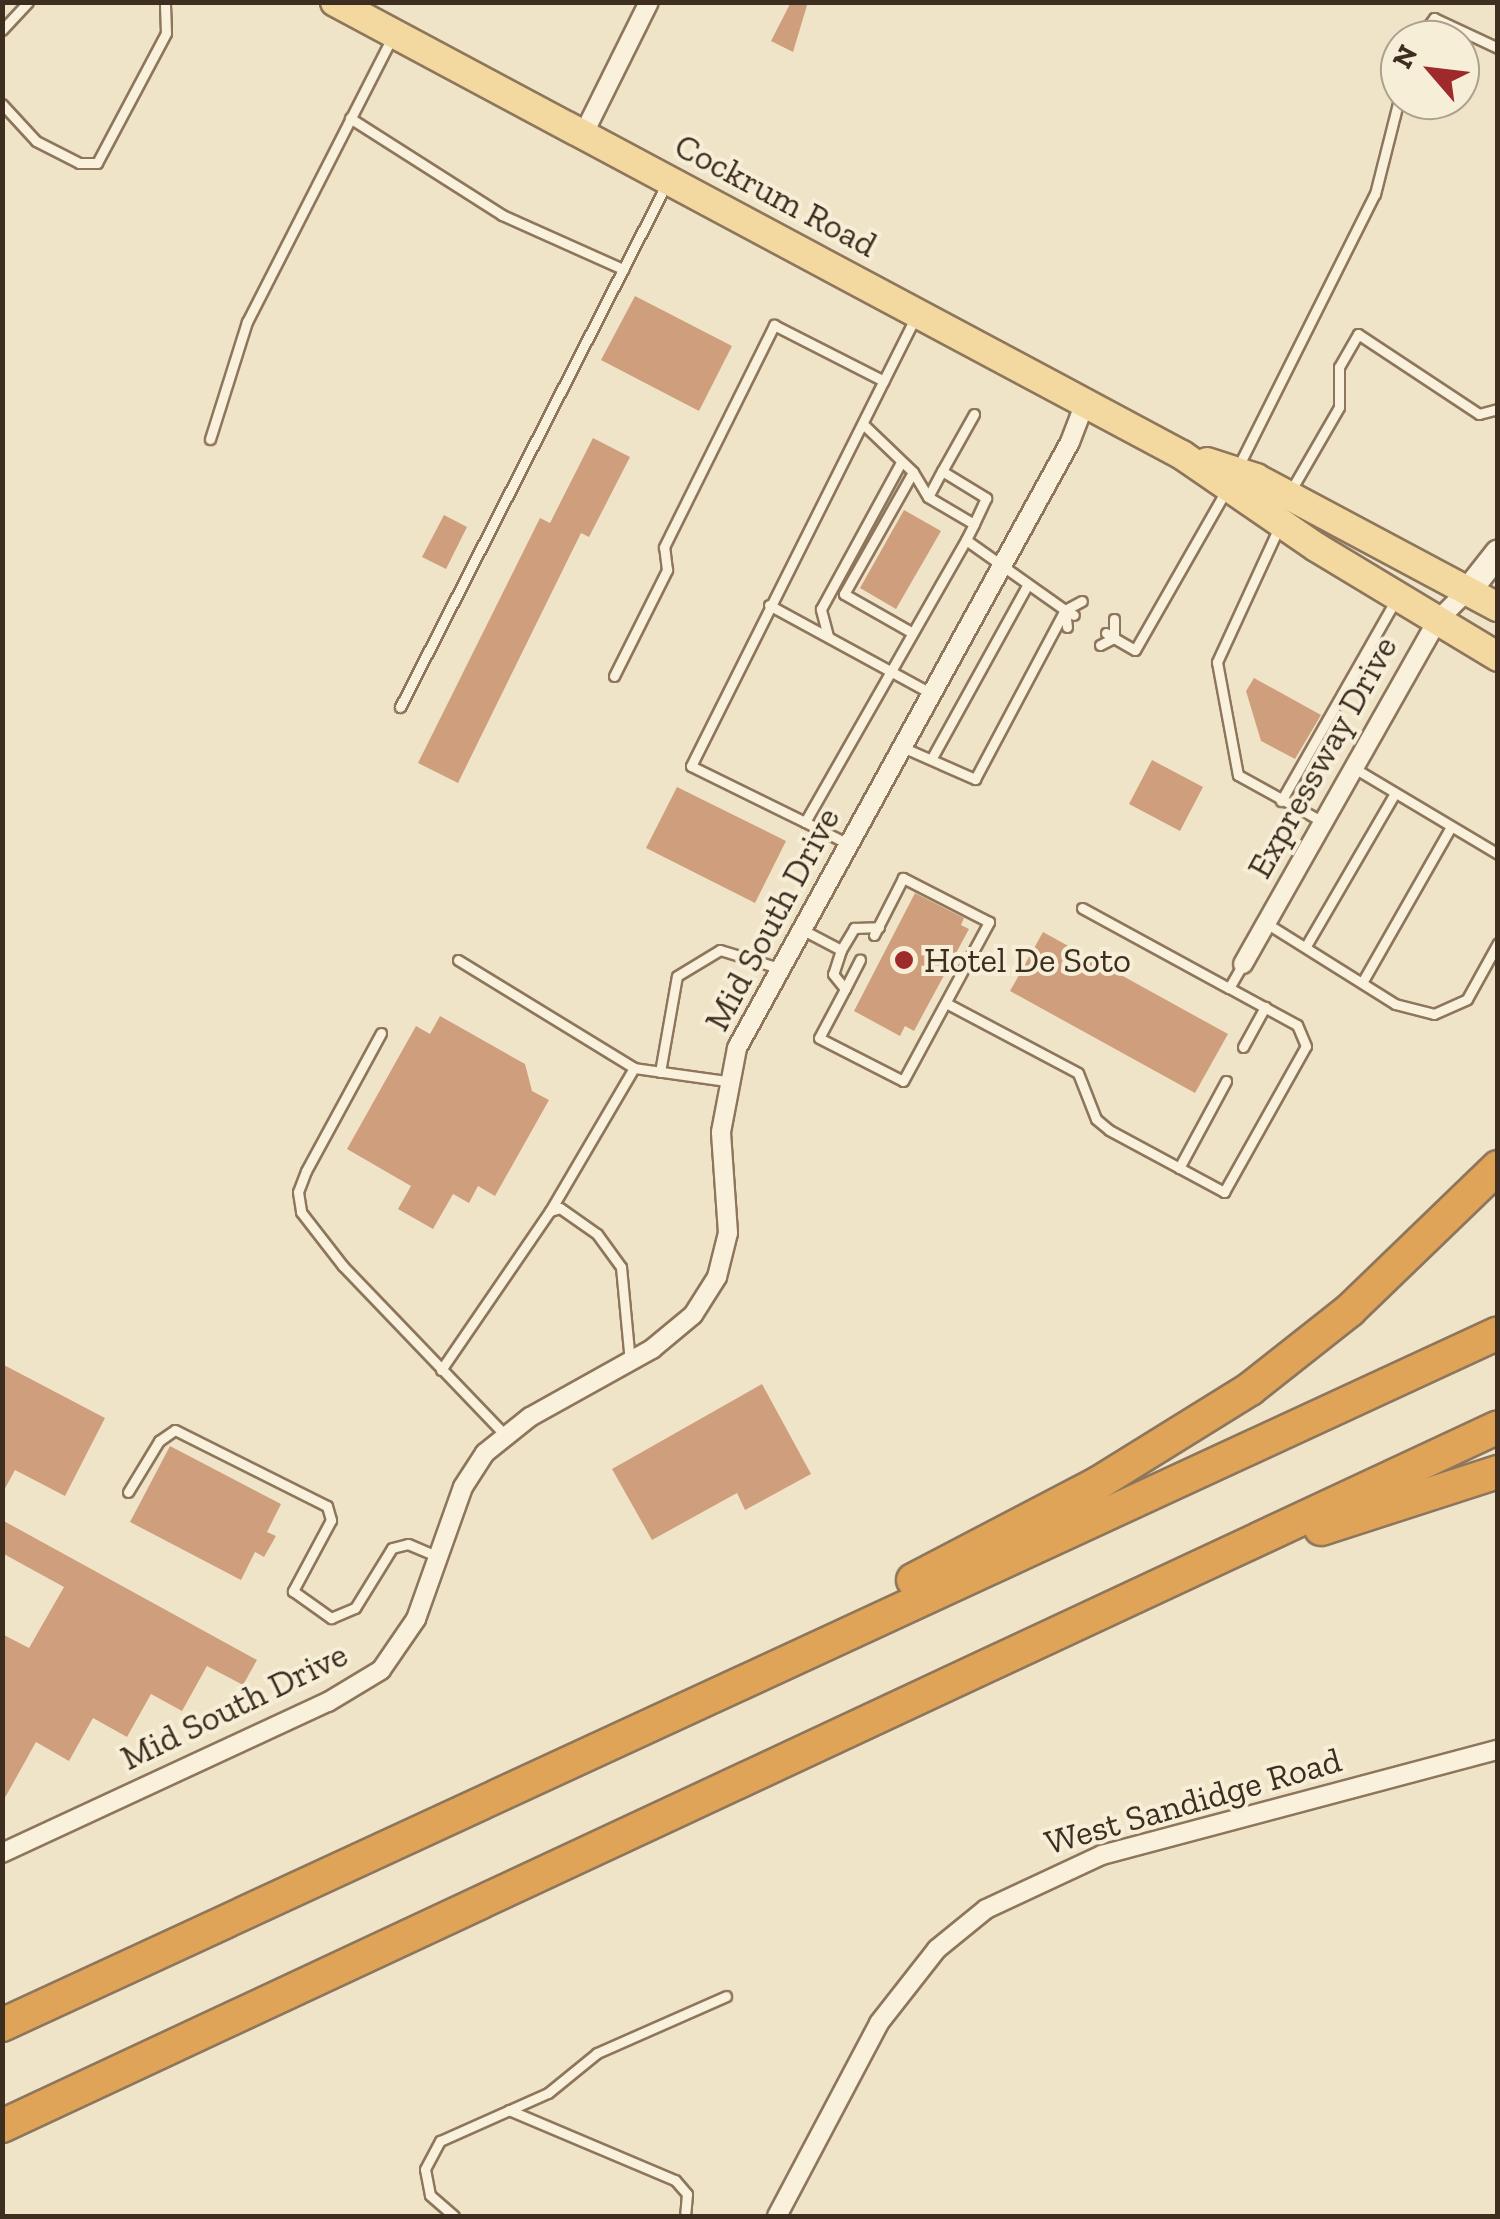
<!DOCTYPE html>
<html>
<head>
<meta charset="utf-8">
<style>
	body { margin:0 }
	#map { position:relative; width:1500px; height:2219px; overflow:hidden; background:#f0e4c8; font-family:"Zilla Slab",serif }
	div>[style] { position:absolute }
	.building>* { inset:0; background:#cf9f7d }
	.roads { filter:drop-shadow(2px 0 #8d765c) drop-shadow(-2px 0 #8d765c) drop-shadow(0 2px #8d765c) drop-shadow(0 -2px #8d765c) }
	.lane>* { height:9px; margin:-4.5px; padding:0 4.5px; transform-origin:4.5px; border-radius:4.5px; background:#faf1dc }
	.street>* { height:18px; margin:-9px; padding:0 9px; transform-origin:9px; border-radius:9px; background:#faf1dc }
	.secondary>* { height:25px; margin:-12.5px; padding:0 12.5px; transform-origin:12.5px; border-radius:12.5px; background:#faf1dc }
	.primary>* { height:28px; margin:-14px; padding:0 14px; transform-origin:14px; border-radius:14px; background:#f3d9a0 }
	.highway>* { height:32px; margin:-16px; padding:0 16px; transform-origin:16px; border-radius:16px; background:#e0a458 }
	.dots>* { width:28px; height:28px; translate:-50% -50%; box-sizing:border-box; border:5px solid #f7eed8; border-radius:50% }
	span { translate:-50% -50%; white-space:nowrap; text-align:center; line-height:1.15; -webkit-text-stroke:8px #f7eed8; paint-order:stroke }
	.street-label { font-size:35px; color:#3d2e20 }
	.poi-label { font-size:35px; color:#3d2e20 }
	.left { translate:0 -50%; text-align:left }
	.frame { position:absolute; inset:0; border:5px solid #3d2e20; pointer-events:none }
	.north { position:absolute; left:1380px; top:20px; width:100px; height:100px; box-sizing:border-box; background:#f7eed8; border:2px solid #ada18e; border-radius:50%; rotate:298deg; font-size:28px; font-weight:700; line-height:40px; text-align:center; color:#3d2e20 }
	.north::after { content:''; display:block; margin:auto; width:35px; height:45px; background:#9e2a2b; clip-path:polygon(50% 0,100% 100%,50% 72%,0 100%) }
</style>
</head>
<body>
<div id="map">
	<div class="building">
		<i style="clip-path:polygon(791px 2px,808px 2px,793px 52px,771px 41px)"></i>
		<i style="clip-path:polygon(635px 296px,732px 346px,699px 411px,601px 360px)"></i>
		<i style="clip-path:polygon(593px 438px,630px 457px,589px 537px,581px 533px,458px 783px,418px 763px,540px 518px,550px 523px)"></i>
		<i style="clip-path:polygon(904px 510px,941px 531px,896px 609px,860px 588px)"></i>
		<i style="clip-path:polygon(444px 515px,467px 527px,446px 569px,422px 557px)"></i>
		<i style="clip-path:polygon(1254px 678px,1321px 715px,1295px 759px,1261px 741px,1246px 691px)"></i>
		<i style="clip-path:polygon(1152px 760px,1203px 787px,1180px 831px,1129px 804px)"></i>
		<i style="clip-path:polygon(677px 787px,786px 841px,755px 903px,646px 848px)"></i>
		<i style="clip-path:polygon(915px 893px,964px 918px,961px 925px,969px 929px,914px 1031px,905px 1026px,900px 1036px,854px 1011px)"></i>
		<i style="clip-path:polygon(1043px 932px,1228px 1034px,1195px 1093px,1010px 991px)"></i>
		<i style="clip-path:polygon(440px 1016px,525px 1064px,532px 1091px,549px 1100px,495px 1196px,478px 1186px,469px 1203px,453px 1194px,433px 1229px,398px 1209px,411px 1186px,347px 1149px,416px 1026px,430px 1034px)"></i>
		<i style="clip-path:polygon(2px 1364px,105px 1418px,65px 1496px,15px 1470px,2px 1494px)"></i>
		<i style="clip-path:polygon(762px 1384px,811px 1474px,745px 1510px,737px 1493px,652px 1540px,612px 1469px)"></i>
		<i style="clip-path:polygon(170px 1446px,281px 1504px,267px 1532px,276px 1536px,264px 1557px,255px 1552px,241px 1580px,130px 1522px)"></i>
		<i style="clip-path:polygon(2px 1520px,257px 1660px,243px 1685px,207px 1666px,182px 1711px,151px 1694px,127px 1737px,93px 1718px,69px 1761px,36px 1742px,2px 1803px,2px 1634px,29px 1648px,64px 1587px,2px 1553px)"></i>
	</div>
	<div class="roads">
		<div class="lane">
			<i style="left:2px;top:30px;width:38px;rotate:-47deg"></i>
			<i style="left:1417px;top:40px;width:28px;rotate:-52deg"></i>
			<i style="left:1434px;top:18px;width:71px;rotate:25.1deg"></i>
			<i style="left:2px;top:104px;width:50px;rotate:47.4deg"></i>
			<i style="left:36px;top:141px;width:48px;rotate:27.1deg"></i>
			<i style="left:79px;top:163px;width:18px"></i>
			<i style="left:97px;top:163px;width:147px;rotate:-62deg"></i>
			<i style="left:166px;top:33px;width:31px;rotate:-92deg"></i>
			<i style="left:350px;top:118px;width:180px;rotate:32.5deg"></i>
			<i style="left:502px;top:215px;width:133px;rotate:24.1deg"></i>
			<i style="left:916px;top:316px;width:503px;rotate:116.57deg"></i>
			<i style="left:691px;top:766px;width:127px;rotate:26.2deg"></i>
			<i style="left:805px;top:822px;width:325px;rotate:-60.3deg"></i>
			<i style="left:966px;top:540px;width:121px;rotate:35.3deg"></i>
			<i style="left:974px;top:414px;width:65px;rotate:119.3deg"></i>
			<i style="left:942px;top:471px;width:52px;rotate:31.5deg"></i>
			<i style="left:986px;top:498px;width:29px;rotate:115deg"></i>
			<i style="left:863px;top:424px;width:69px;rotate:43.8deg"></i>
			<i style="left:913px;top:472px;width:29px;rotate:59deg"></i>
			<i style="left:928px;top:497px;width:53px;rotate:30.4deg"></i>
			<i style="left:974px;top:524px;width:18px;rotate:117deg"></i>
			<i style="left:210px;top:439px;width:123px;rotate:-72.5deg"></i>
			<i style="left:247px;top:322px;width:320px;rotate:-63deg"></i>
			<i style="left:1237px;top:469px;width:308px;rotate:-63.4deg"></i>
			<i style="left:1375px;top:194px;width:102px;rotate:-75.8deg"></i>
			<i style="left:1290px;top:492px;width:98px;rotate:-60deg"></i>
			<i style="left:1339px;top:407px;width:40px;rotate:-90deg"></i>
			<i style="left:1339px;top:367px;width:38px;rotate:-60deg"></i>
			<i style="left:1358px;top:334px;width:145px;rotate:33.5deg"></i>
			<i style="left:1479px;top:414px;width:20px;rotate:-15deg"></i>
			<i style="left:928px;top:497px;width:30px;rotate:-62deg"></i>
			<i style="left:1280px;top:525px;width:151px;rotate:114.7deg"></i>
			<i style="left:1217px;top:662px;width:115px;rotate:79.5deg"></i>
			<i style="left:1238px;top:775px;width:97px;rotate:28.9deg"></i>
			<i style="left:769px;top:605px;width:186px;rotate:28.6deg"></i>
			<i style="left:1067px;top:627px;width:17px;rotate:-97deg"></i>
			<i style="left:1065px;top:610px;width:10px;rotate:29deg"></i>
			<i style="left:911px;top:632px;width:77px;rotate:-150.4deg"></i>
			<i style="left:844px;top:594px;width:140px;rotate:-60.5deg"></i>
			<i style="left:1106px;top:633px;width:9px;rotate:32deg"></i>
			<i style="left:1114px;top:638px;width:19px;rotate:-90deg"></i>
			<i style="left:828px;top:636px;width:28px;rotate:-105deg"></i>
			<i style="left:821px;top:609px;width:167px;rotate:-61.4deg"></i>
			<i style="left:1100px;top:645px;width:16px;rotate:-27deg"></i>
			<i style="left:1114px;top:638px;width:24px;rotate:30deg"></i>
			<i style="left:1135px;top:650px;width:182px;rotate:-60.3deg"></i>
			<i style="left:614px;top:676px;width:119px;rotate:-63.4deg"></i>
			<i style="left:667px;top:570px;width:23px;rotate:-97deg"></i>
			<i style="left:664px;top:547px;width:248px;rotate:-63.6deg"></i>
			<i style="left:774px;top:325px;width:123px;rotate:27deg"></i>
			<i style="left:400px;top:707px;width:588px;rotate:-63deg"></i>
			<i style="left:902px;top:747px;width:80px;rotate:23.7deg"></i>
			<i style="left:975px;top:779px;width:191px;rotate:-62deg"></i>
			<i style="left:1065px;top:610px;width:19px;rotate:-28deg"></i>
			<i style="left:933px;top:756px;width:194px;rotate:-61.1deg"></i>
			<i style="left:1354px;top:768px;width:168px;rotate:30.8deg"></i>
			<i style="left:1281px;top:801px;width:232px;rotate:-60.3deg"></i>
			<i style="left:805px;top:822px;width:48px;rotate:27.1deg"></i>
			<i style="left:1082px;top:908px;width:167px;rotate:28.6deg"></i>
			<i style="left:1266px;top:923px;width:152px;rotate:32.1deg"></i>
			<i style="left:1395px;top:1004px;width:40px;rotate:14.4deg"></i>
			<i style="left:1434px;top:1014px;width:36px;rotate:-24deg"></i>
			<i style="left:1467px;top:999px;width:64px;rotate:-61deg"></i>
			<i style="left:803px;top:930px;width:43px;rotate:27.8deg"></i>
			<i style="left:841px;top:950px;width:25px;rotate:108deg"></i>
			<i style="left:833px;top:974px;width:19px;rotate:51deg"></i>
			<i style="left:845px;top:989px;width:55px;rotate:118deg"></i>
			<i style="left:819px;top:1038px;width:94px;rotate:27.1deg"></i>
			<i style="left:903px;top:1081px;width:181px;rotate:-61.6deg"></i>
			<i style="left:989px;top:922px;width:97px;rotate:-152.9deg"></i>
			<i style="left:903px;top:878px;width:64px;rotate:117deg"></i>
			<i style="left:1306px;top:946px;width:177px;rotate:-59.8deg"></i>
			<i style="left:841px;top:950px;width:26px;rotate:-59deg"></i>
			<i style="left:854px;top:928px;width:25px;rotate:-2deg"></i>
			<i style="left:458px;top:960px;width:206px;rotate:31.5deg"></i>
			<i style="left:1363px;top:981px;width:177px;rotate:-60.3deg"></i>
			<i style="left:845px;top:989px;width:33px;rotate:-63deg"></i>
			<i style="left:946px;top:1003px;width:149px;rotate:27.9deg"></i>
			<i style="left:1078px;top:1073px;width:49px;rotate:68.6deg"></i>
			<i style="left:1096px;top:1119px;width:17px;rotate:40deg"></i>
			<i style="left:1109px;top:1130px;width:131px;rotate:28.3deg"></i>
			<i style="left:1224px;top:1192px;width:167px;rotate:-60.7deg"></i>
			<i style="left:1306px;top:1046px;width:23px;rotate:-113deg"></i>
			<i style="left:1297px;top:1025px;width:77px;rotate:-151.4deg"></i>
			<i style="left:1229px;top:988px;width:28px;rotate:-60deg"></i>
			<i style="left:381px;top:1033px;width:157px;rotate:118.5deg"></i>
			<i style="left:306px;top:1171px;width:22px;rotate:111deg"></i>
			<i style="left:298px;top:1192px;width:20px;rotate:81deg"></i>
			<i style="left:301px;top:1212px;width:68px;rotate:52.1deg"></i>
			<i style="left:343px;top:1266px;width:234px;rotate:46.2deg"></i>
			<i style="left:1243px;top:1047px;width:46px;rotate:-61.2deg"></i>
			<i style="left:660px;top:1072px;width:97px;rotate:-80deg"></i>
			<i style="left:677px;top:976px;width:50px;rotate:-31.2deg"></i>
			<i style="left:720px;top:950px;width:62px;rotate:17deg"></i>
			<i style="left:1179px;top:1168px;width:99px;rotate:-61.6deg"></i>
			<i style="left:550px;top:1211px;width:10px;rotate:-17deg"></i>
			<i style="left:560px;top:1208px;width:45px;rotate:35.1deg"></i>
			<i style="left:597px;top:1234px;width:41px;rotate:54deg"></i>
			<i style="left:621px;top:1267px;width:95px;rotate:84.6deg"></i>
			<i style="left:441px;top:1370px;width:193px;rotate:-55.6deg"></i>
			<i style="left:550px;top:1211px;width:166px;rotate:-59.6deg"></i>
			<i style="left:634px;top:1068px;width:94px;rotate:8deg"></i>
			<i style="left:128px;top:1492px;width:60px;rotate:-58.7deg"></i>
			<i style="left:159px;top:1441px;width:19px;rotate:-35deg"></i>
			<i style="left:175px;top:1430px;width:170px;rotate:26.6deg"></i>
			<i style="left:327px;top:1506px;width:15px;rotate:74deg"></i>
			<i style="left:331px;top:1520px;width:81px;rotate:118.2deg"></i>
			<i style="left:293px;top:1591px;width:47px;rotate:35.4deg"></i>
			<i style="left:331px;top:1618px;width:26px;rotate:-23deg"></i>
			<i style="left:355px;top:1608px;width:70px;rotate:-58.3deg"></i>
			<i style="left:392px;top:1548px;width:16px;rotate:-14deg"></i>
			<i style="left:408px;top:1544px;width:33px;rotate:23deg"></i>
			<i style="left:509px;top:2110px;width:180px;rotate:22.9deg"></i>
			<i style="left:675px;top:2180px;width:18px;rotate:49deg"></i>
			<i style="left:687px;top:2194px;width:22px;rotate:95deg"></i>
			<i style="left:454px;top:2216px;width:32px;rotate:-139deg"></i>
			<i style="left:430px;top:2195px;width:26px;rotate:-101deg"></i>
			<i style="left:425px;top:2169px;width:32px;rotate:-62deg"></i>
			<i style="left:440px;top:2141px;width:118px;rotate:-24deg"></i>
			<i style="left:548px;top:2093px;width:63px;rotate:-39.2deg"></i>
			<i style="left:597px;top:2053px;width:141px;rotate:-23.8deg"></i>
		</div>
		<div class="street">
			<i style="left:583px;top:135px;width:148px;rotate:-63.6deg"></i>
			<i style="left:1243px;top:964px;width:394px;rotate:-60.5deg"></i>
			<i style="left:1437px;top:621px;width:44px;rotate:-45deg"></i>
			<i style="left:2px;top:1853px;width:359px;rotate:-24.9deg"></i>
			<i style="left:328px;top:1702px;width:62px;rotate:-31.1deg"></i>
			<i style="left:381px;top:1670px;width:62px;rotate:-55.5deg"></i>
			<i style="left:416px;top:1619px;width:140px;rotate:-70.4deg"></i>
			<i style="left:463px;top:1487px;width:40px;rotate:-57.1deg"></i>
			<i style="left:485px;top:1453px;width:58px;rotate:-38.7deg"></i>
			<i style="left:530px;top:1417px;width:140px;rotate:-29.1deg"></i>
			<i style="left:652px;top:1349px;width:53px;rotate:-39.7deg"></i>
			<i style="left:693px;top:1315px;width:45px;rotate:-57.7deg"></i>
			<i style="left:717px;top:1277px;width:45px;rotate:-76deg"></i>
			<i style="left:728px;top:1233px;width:101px;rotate:-94deg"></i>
			<i style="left:721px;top:1132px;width:86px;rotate:-79.2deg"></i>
			<i style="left:737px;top:1048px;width:691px;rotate:-61.21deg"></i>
			<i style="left:1070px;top:442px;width:42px;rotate:-69deg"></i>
			<i style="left:777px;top:2216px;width:218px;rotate:-62.1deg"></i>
			<i style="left:879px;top:2023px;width:94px;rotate:-51.9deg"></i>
			<i style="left:937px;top:1949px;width:63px;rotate:-39.2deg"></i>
			<i style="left:986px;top:1909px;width:128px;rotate:-25deg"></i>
			<i style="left:1102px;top:1855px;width:410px;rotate:-14.9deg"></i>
		</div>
		<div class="secondary">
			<i style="left:1468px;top:590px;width:48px;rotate:-51.7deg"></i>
		</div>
		<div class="primary">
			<i style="left:335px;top:2px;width:961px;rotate:28.14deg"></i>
			<i style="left:1182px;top:455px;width:163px;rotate:34.5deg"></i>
			<i style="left:1316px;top:547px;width:213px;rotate:31.1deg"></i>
			<i style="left:1207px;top:462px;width:52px;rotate:18.1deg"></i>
			<i style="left:1256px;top:478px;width:274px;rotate:28.1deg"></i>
		</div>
		<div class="highway">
			<i style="left:1321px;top:1529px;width:186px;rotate:-17.9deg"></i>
			<i style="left:913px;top:1580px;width:208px;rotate:-27.6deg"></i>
			<i style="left:1097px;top:1484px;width:180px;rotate:-31.8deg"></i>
			<i style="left:1250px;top:1389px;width:127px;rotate:-38.3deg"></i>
			<i style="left:1350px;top:1310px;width:206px;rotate:-44deg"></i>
			<i style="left:2px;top:2025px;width:1648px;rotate:-24.82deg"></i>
			<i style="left:2px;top:2126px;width:1651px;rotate:-25.04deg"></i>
		</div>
	</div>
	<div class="dots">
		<i style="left:904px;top:960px;background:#9e2a2b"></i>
	</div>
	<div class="street-label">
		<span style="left:776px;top:195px;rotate:28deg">Cockrum Road</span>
		<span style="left:1322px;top:757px;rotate:-61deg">Expressway Drive</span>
		<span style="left:772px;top:919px;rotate:-62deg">Mid South Drive</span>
		<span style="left:234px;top:1706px;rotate:-26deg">Mid South Drive</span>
		<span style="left:1193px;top:1801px;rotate:-16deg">West Sandidge Road</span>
	</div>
	<div class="poi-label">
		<span class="left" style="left:924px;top:960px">Hotel De Soto</span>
	</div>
	<div class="frame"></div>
	<div class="north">N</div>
</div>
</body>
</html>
